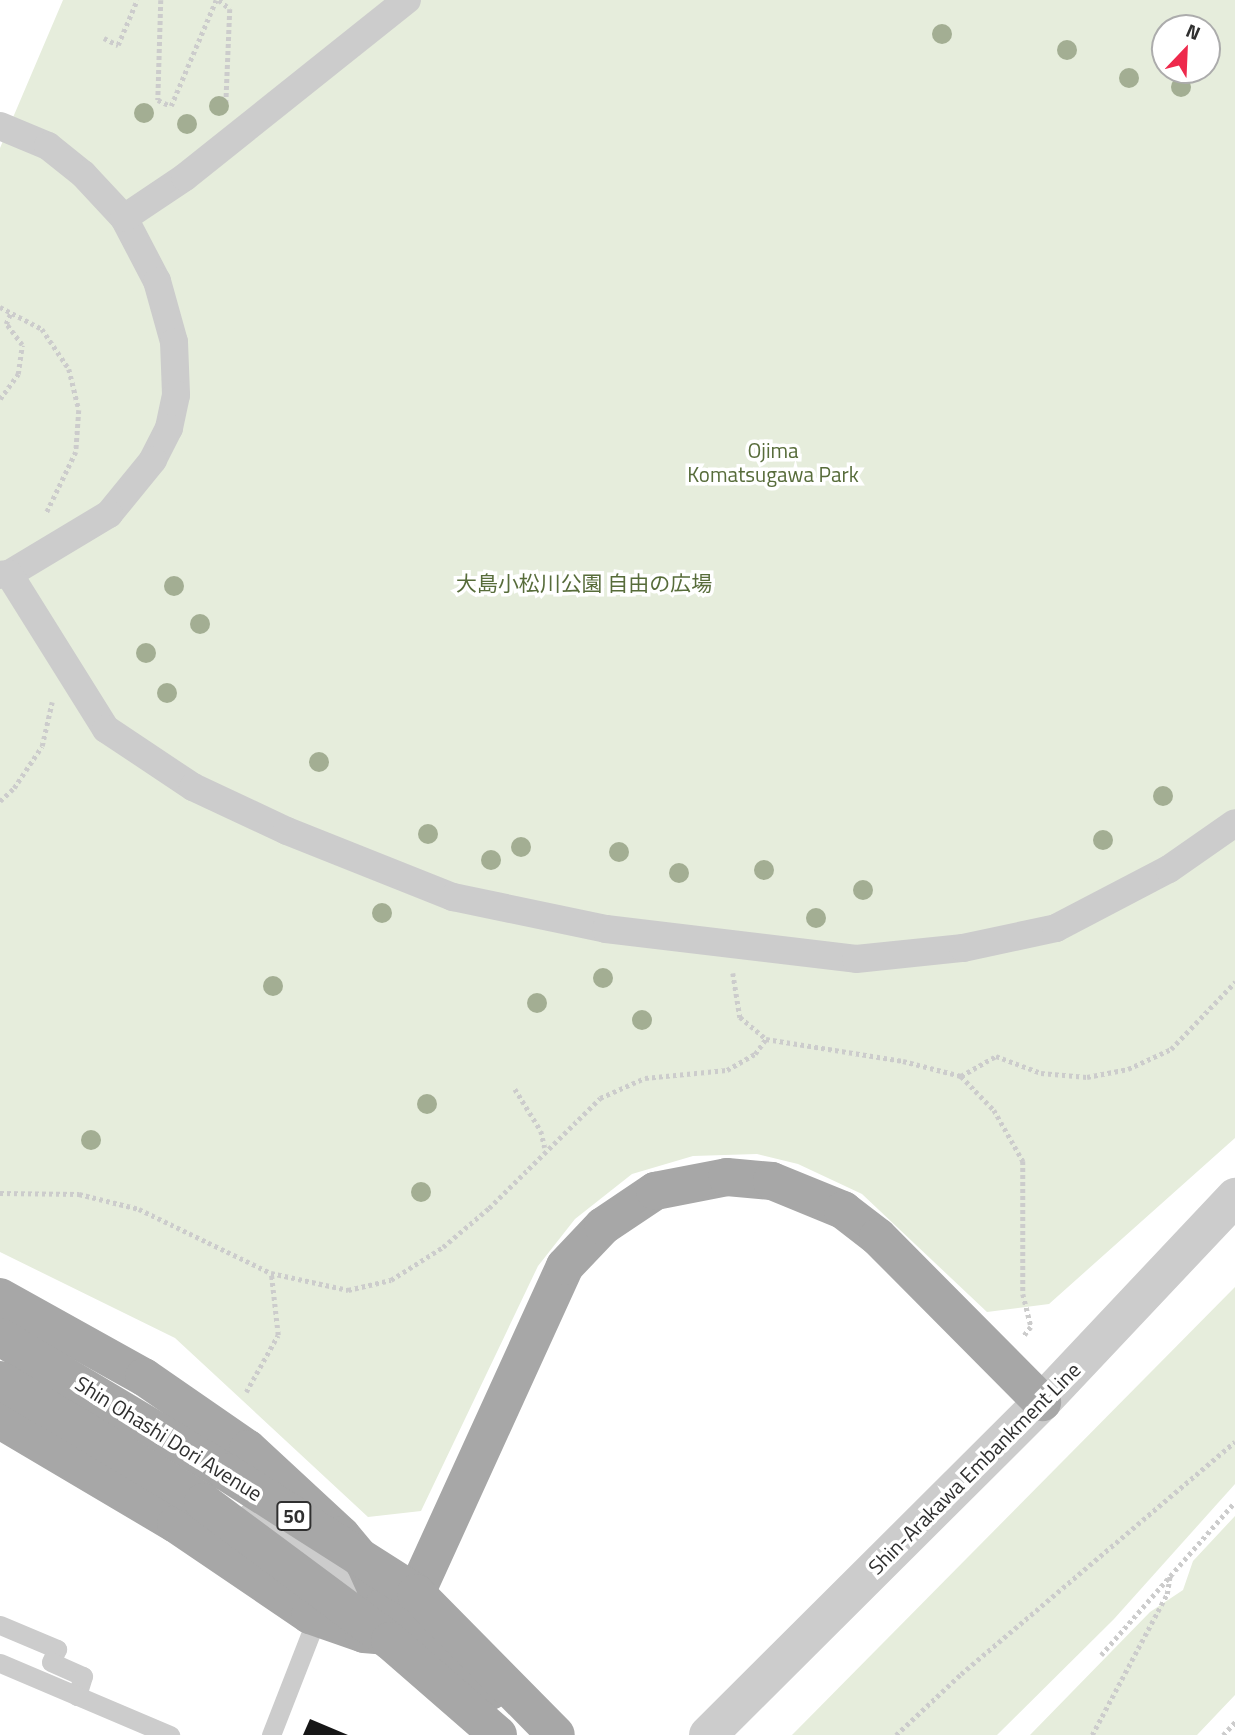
<!DOCTYPE html>
<html>
<head>
<meta charset="utf-8">
<style>
	body { margin:0 }
	#map { position:relative; width:1235px; height:1735px; overflow:hidden; background:#fff; font-family:"Titillium Web","Noto Sans JP",sans-serif }
	div>[style] { position:absolute }
	.green>* { inset:0; background:#e6eddc }
	.building>* { inset:0; background:#161616 }
	.path>* { height:4.5px; margin-top:-2.25px; transform-origin:0; background:repeating-linear-gradient(90deg,#ccc 0 3.5px,transparent 0 7px) }
	.service>* { height:19px; margin:-9.5px; padding:0 9.5px; transform-origin:9.5px; border-radius:9.5px; background:#ccc }
	.pedestrian>* { height:28px; margin:-14px; padding:0 14px; transform-origin:14px; border-radius:14px; background:#ccc }
	.minor>* { height:38px; margin:-19px; padding:0 19px; transform-origin:19px; border-radius:19px; background:#ccc }
	.tertiary>* { height:38px; margin:-19px; padding:0 19px; transform-origin:19px; border-radius:19px; background:#ccc }
	.primary>* { height:38px; margin:-19px; padding:0 19px; transform-origin:19px; border-radius:19px; background:#a7a7a7 }
	.primary-bridge>* { height:38px; margin:-19px; padding:0 19px; transform-origin:19px; border-radius:19px; background:#a7a7a7 }
	.trees>* { width:20px; height:20px; margin:-10px; border-radius:50%; background:#a3ae93 }
	span { translate:-50% -50%; white-space:nowrap; text-align:center; line-height:1.15; -webkit-text-stroke:7px #fff; paint-order:stroke }
	.shield-label span { padding:2px 5px; background:#fff; border:2px solid; border-radius:5px; -webkit-text-stroke-width:0 }
	.shield-label { font-size:19px; color:#2f2f2f; font-weight:700 }
	.park-label { font-size:21px; color:#576c3a }
	.street-label { font-size:21px; color:#2f2f2f }
	.north { position:absolute; left:1151px; top:14px; width:70px; height:70px; box-sizing:border-box; background:#fff; border:2px solid #acacac; border-radius:50%; rotate:23deg; font-size:19px; font-weight:700; line-height:28px; text-align:center; color:#2f2f2f }
	.north::after { content:''; display:block; margin:auto; width:24px; height:32px; background:#ee294c; clip-path:polygon(50% 0,100% 100%,50% 72%,0 100%) }
</style>
</head>
<body>
<div id="map">
	<div class="green">
		<i style="clip-path:polygon(evenodd,63px 0,1235px 0,1235px 1138px,1049px 1304px,987px 1312px,862px 1194px,798px 1164px,757px 1154px,693px 1156px,632px 1174px,575px 1219px,538px 1266px,421px 1511px,368px 1517px,175px 1338px,0 1252px,0 148px,63px 0,1165px 28px,1207px 28px,1207px 70px,1165px 70px,1165px 28px)"></i>
		<i style="clip-path:polygon(1235px 1287px,1235px 1484px,1114px 1619px,997px 1735px,792px 1735px)"></i>
		<i style="clip-path:polygon(1235px 1516px,1235px 1695px,1197px 1735px,1030px 1735px,1150px 1612px,1183px 1590px,1193px 1561px)"></i>
	</div>
	<div class="building">
		<i style="clip-path:polygon(310px 1719px,348px 1735px,303px 1735px)"></i>
	</div>
	<div class="path">
		<i style="left:161px;top:0;width:100px;rotate:91.7deg"></i>
		<i style="left:158px;top:100px;width:14px;rotate:25deg"></i>
		<i style="left:171px;top:106px;width:115px;rotate:-67deg"></i>
		<i style="left:219px;top:0;width:14px;rotate:39deg"></i>
		<i style="left:230px;top:9px;width:94px;rotate:92.4deg"></i>
		<i style="left:104px;top:38px;width:16px;rotate:27deg"></i>
		<i style="left:118px;top:45px;width:49px;rotate:-67.1deg"></i>
		<i style="left:0;top:307px;width:47px;rotate:27.6deg"></i>
		<i style="left:42px;top:329px;width:48px;rotate:56deg"></i>
		<i style="left:69px;top:369px;width:42px;rotate:76.3deg"></i>
		<i style="left:79px;top:410px;width:42px;rotate:94.1deg"></i>
		<i style="left:76px;top:452px;width:69px;rotate:115.8deg"></i>
		<i style="left:0;top:399px;width:31px;rotate:-54deg"></i>
		<i style="left:18px;top:374px;width:29px;rotate:-82deg"></i>
		<i style="left:22px;top:345px;width:26px;rotate:-127deg"></i>
		<i style="left:6px;top:324px;width:13px;rotate:-67deg"></i>
		<i style="left:0;top:801px;width:19px;rotate:-43deg"></i>
		<i style="left:14px;top:788px;width:50px;rotate:-56.3deg"></i>
		<i style="left:42px;top:746px;width:45px;rotate:-77.2deg"></i>
		<i style="left:733px;top:973px;width:45px;rotate:81deg"></i>
		<i style="left:740px;top:1017px;width:34px;rotate:40deg"></i>
		<i style="left:766px;top:1039px;width:139px;rotate:9.1deg"></i>
		<i style="left:903px;top:1061px;width:60px;rotate:14.5deg"></i>
		<i style="left:961px;top:1076px;width:47px;rotate:45.9deg"></i>
		<i style="left:994px;top:1110px;width:59px;rotate:60.4deg"></i>
		<i style="left:1023px;top:1161px;width:133px;rotate:90deg"></i>
		<i style="left:1023px;top:1294px;width:34px;rotate:76deg"></i>
		<i style="left:1031px;top:1327px;width:11px;rotate:128deg"></i>
		<i style="left:961px;top:1076px;width:40px;rotate:-29.7deg"></i>
		<i style="left:996px;top:1056px;width:48px;rotate:20.7deg"></i>
		<i style="left:1041px;top:1073px;width:46px;rotate:5deg"></i>
		<i style="left:1087px;top:1077px;width:42px;rotate:-11deg"></i>
		<i style="left:1128px;top:1069px;width:47px;rotate:-24.9deg"></i>
		<i style="left:1171px;top:1049px;width:93px;rotate:-46.3deg"></i>
		<i style="left:515px;top:1089px;width:49px;rotate:58.2deg"></i>
		<i style="left:541px;top:1131px;width:17px;rotate:77deg"></i>
		<i style="left:0;top:1193px;width:79px;rotate:0.7deg"></i>
		<i style="left:79px;top:1194px;width:62px;rotate:14deg"></i>
		<i style="left:139px;top:1209px;width:147px;rotate:25.9deg"></i>
		<i style="left:271px;top:1273px;width:79px;rotate:12.4deg"></i>
		<i style="left:348px;top:1290px;width:44px;rotate:-13.1deg"></i>
		<i style="left:391px;top:1280px;width:62px;rotate:-32.4deg"></i>
		<i style="left:443px;top:1247px;width:60px;rotate:-40.3deg"></i>
		<i style="left:489px;top:1208px;width:156px;rotate:-44.7deg"></i>
		<i style="left:600px;top:1098px;width:49px;rotate:-24deg"></i>
		<i style="left:645px;top:1078px;width:82px;rotate:-5.6deg"></i>
		<i style="left:727px;top:1070px;width:32px;rotate:-30deg"></i>
		<i style="left:755px;top:1054px;width:19px;rotate:-54deg"></i>
		<i style="left:246px;top:1392px;width:65px;rotate:-60.7deg"></i>
		<i style="left:278px;top:1335px;width:62px;rotate:-96.4deg"></i>
		<i style="left:1101px;top:1655px;width:203px;rotate:-48.8deg"></i>
		<i style="left:896px;top:1735px;width:89px;rotate:-43.2deg"></i>
		<i style="left:961px;top:1674px;width:359px;rotate:-40.3deg"></i>
		<i style="left:1092px;top:1735px;width:160px;rotate:-62deg"></i>
		<i style="left:1167px;top:1594px;width:18px;rotate:-81deg"></i>
		<i style="left:1223px;top:1735px;width:18px;rotate:-47deg"></i>
	</div>
	<div class="service">
		<i style="left:0;top:1625px;width:62px;rotate:22.8deg"></i>
		<i style="left:57px;top:1649px;width:14px;rotate:115deg"></i>
		<i style="left:51px;top:1662px;width:35px;rotate:24deg"></i>
		<i style="left:83px;top:1676px;width:21px;rotate:107deg"></i>
		<i style="left:0;top:1663px;width:185px;rotate:23deg"></i>
		<i style="left:271px;top:1735px;width:127px;rotate:-68.7deg"></i>
	</div>
	<div class="pedestrian">
		<i style="left:0;top:126px;width:52px;rotate:22.6deg"></i>
		<i style="left:48px;top:146px;width:45px;rotate:38.7deg"></i>
		<i style="left:83px;top:174px;width:60px;rotate:47deg"></i>
		<i style="left:124px;top:218px;width:71px;rotate:62.4deg"></i>
		<i style="left:157px;top:281px;width:63px;rotate:74.4deg"></i>
		<i style="left:174px;top:342px;width:53px;rotate:87.8deg"></i>
		<i style="left:176px;top:395px;width:34px;rotate:102deg"></i>
		<i style="left:169px;top:428px;width:36px;rotate:117deg"></i>
		<i style="left:153px;top:460px;width:70px;rotate:129.2deg"></i>
		<i style="left:109px;top:514px;width:117px;rotate:149deg"></i>
		<i style="left:9px;top:574px;width:9px;rotate:174deg"></i>
		<i style="left:124px;top:218px;width:73px;rotate:-33.9deg"></i>
		<i style="left:185px;top:177px;width:284px;rotate:-38.6deg"></i>
		<i style="left:9px;top:574px;width:183px;rotate:58deg"></i>
		<i style="left:106px;top:729px;width:105px;rotate:33.7deg"></i>
		<i style="left:193px;top:787px;width:104px;rotate:25.1deg"></i>
		<i style="left:287px;top:831px;width:179px;rotate:21.7deg"></i>
		<i style="left:453px;top:897px;width:156px;rotate:11.8deg"></i>
		<i style="left:606px;top:929px;width:252px;rotate:6.8deg"></i>
		<i style="left:856px;top:959px;width:108px;rotate:-5.9deg"></i>
		<i style="left:963px;top:948px;width:95px;rotate:-12.1deg"></i>
		<i style="left:1056px;top:928px;width:127px;rotate:-27.6deg"></i>
		<i style="left:1169px;top:869px;width:80px;rotate:-34.9deg"></i>
	</div>
	<div class="minor">
		<i style="left:255px;top:1520px;width:155px;rotate:33.7deg"></i>
	</div>
	<div class="tertiary">
		<i style="left:708px;top:1735px;width:472px;rotate:-44.9deg"></i>
		<i style="left:1042px;top:1402px;width:282px;rotate:-46.7deg"></i>
	</div>
	<div class="primary">
		<i style="left:0;top:1297px;width:165px;rotate:29.1deg"></i>
		<i style="left:144px;top:1377px;width:126px;rotate:34.7deg"></i>
		<i style="left:248px;top:1449px;width:127px;rotate:42.8deg"></i>
		<i style="left:341px;top:1535px;width:38px;rotate:50deg"></i>
		<i style="left:365px;top:1564px;width:46px;rotate:65.7deg"></i>
		<i style="left:384px;top:1606px;width:136px;rotate:38.7deg"></i>
		<i style="left:0;top:1420px;width:204px;rotate:30.6deg"></i>
		<i style="left:176px;top:1524px;width:162px;rotate:34.2deg"></i>
		<i style="left:310px;top:1615px;width:57px;rotate:19.4deg"></i>
		<i style="left:364px;top:1634px;width:21px;rotate:5deg"></i>
		<i style="left:416px;top:1593px;width:359px;rotate:-65.5deg"></i>
		<i style="left:565px;top:1266px;width:55px;rotate:-46.5deg"></i>
		<i style="left:603px;top:1226px;width:63px;rotate:-33.9deg"></i>
		<i style="left:655px;top:1191px;width:73px;rotate:-11deg"></i>
		<i style="left:727px;top:1177px;width:45px;rotate:5.1deg"></i>
		<i style="left:772px;top:1181px;width:77px;rotate:22.2deg"></i>
		<i style="left:843px;top:1210px;width:44px;rotate:37.6deg"></i>
		<i style="left:878px;top:1237px;width:233px;rotate:45.2deg"></i>
	</div>
	<div class="primary-bridge">
		<i style="left:0;top:1337px;width:263px;rotate:30.9deg"></i>
		<i style="left:226px;top:1472px;width:225px;rotate:32.5deg"></i>
		<i style="left:416px;top:1593px;width:199px;rotate:45.4deg"></i>
		<i style="left:0;top:1380px;width:237px;rotate:31deg"></i>
		<i style="left:203px;top:1502px;width:233px;rotate:36.6deg"></i>
		<i style="left:390px;top:1641px;width:143px;rotate:41deg"></i>
	</div>
	<div class="trees">
		<i style="left:942px;top:34px"></i>
		<i style="left:1067px;top:50px"></i>
		<i style="left:1129px;top:78px"></i>
		<i style="left:1181px;top:87px"></i>
		<i style="left:219px;top:106px"></i>
		<i style="left:144px;top:113px"></i>
		<i style="left:187px;top:124px"></i>
		<i style="left:174px;top:586px"></i>
		<i style="left:200px;top:624px"></i>
		<i style="left:146px;top:653px"></i>
		<i style="left:167px;top:693px"></i>
		<i style="left:319px;top:762px"></i>
		<i style="left:1163px;top:796px"></i>
		<i style="left:428px;top:834px"></i>
		<i style="left:1103px;top:840px"></i>
		<i style="left:521px;top:847px"></i>
		<i style="left:619px;top:852px"></i>
		<i style="left:491px;top:860px"></i>
		<i style="left:764px;top:870px"></i>
		<i style="left:679px;top:873px"></i>
		<i style="left:863px;top:890px"></i>
		<i style="left:382px;top:913px"></i>
		<i style="left:816px;top:918px"></i>
		<i style="left:603px;top:978px"></i>
		<i style="left:273px;top:986px"></i>
		<i style="left:537px;top:1003px"></i>
		<i style="left:642px;top:1020px"></i>
		<i style="left:427px;top:1104px"></i>
		<i style="left:91px;top:1140px"></i>
		<i style="left:421px;top:1192px"></i>
	</div>
	<div class="shield-label">
		<span style="left:294px;top:1516px">50</span>
	</div>
	<div class="park-label">
		<span style="left:773px;top:462px">Ojima<br>Komatsugawa Park</span>
		<span style="left:584px;top:583px">大島小松川公園 自由の広場</span>
	</div>
	<div class="street-label">
		<span style="left:169px;top:1438px;rotate:32deg">Shin Ohashi Dori Avenue</span>
		<span style="left:974px;top:1468px;rotate:-45deg">Shin-Arakawa Embankment Line</span>
	</div>
	<div class="north">N</div>
</div>
</body>
</html>
